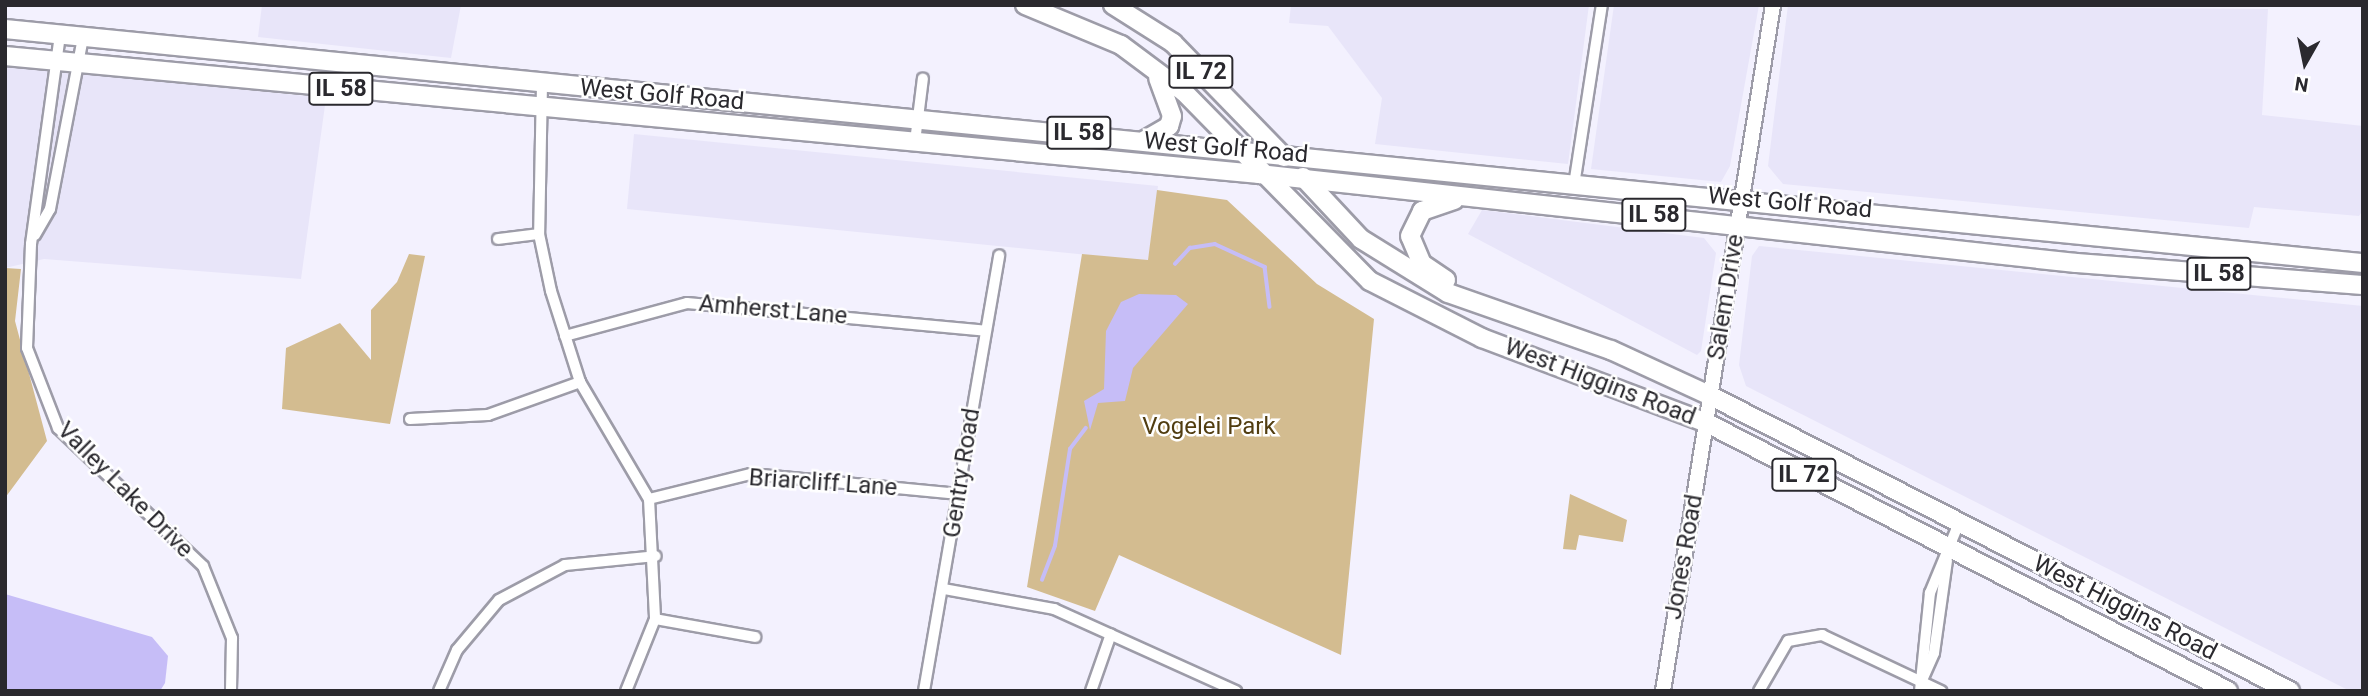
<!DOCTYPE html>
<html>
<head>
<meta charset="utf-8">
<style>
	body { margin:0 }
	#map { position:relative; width:2368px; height:696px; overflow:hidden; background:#f3f1fe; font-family:Roboto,sans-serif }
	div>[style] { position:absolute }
	.built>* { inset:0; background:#e8e5f9 }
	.green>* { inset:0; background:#d3bc90 }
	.water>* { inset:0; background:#c6bdf7 }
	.stream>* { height:3.5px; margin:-1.75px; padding:0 1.75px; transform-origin:1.75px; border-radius:1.75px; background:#c6bdf7 }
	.roads { filter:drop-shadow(2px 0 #9d9ca8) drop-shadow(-2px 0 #9d9ca8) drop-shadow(0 2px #9d9ca8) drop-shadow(0 -2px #9d9ca8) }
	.minor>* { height:10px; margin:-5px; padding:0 5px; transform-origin:5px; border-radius:5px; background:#fff }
	.tertiary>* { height:14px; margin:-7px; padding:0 7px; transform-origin:7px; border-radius:7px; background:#fff }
	.primary>* { height:18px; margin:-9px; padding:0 9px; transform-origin:9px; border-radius:9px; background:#fff }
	span { translate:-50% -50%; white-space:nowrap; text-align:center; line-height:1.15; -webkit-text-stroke:5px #fff; paint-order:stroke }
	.shield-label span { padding:2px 5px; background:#fff; border:2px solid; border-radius:5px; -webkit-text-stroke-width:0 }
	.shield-label { font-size:23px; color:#2a292e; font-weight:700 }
	.street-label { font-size:24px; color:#2a292e }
	.park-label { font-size:24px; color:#513d10 }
	.frame { position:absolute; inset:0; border:7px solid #2a292e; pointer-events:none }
	.north { position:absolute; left:2270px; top:28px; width:70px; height:70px; -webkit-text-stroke:5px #fff; paint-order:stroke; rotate:189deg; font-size:19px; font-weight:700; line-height:28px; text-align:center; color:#2a292e }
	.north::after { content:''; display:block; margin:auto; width:24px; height:32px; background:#2a292e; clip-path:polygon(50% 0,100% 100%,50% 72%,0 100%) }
</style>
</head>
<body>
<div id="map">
	<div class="built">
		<i style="clip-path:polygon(262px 5px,461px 5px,451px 58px,258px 37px)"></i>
		<i style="clip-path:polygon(1291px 5px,1589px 5px,1568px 164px,1375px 144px,1382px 98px,1328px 26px,1289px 23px)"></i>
		<i style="clip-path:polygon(1614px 5px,1759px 5px,1730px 166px,1721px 182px,1591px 169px)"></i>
		<i style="clip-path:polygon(1788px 5px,2268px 9px,2262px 115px,2363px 126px,2363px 210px,2359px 216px,2254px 207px,2249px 228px,1783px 184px,1768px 166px)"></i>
		<i style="clip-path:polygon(5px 66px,326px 98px,301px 279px,44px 259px,5px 268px)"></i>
		<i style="clip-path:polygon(634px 134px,1158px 186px,1148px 261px,627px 209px)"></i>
		<i style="clip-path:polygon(1482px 210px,1704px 238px,1716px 253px,1701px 351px,1697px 355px,1468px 234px)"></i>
		<i style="clip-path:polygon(1759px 246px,2363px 306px,2363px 691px,2350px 691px,1746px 386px,1739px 365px,1752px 256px)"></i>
	</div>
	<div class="green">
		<i style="clip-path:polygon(1157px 190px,1227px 200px,1317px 284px,1374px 319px,1341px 655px,1119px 555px,1095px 611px,1027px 587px,1082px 254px,1148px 260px)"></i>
		<i style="clip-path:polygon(409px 254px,425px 256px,390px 424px,282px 409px,286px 348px,340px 323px,371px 360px,371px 310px,397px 282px)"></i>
		<i style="clip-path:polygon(5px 268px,21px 269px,15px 321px,47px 441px,5px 498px)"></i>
		<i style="clip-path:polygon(1570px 494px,1627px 520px,1623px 542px,1579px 535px,1576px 550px,1563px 549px)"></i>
	</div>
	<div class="water">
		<i style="clip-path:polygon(1139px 294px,1176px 295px,1188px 304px,1133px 368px,1125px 401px,1098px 403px,1090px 430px,1084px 401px,1104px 389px,1106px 331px,1121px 302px)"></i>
		<i style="clip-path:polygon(5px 594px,152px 637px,168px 656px,165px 683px,160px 691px,5px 691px)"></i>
	</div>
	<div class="stream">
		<i style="left:1175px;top:264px;width:22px;rotate:-47deg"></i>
		<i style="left:1190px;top:248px;width:25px;rotate:-9deg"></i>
		<i style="left:1215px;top:244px;width:55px;rotate:24.7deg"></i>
		<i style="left:1265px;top:267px;width:40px;rotate:82.9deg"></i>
		<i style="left:1042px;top:580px;width:36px;rotate:-69deg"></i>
		<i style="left:1055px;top:546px;width:98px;rotate:-81.2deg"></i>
		<i style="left:1070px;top:449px;width:26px;rotate:-53deg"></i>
	</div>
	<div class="roads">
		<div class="minor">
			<i style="left:60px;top:35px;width:211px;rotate:97.9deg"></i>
			<i style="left:31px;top:244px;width:104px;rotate:92.2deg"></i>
			<i style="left:27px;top:348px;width:86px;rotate:68.8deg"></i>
			<i style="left:58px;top:428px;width:200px;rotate:43.6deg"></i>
			<i style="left:203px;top:566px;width:78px;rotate:68.1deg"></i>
			<i style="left:232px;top:638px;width:53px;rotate:91.1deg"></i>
			<i style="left:542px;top:84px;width:150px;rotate:91.1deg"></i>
			<i style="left:539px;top:234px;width:58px;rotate:78.1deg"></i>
			<i style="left:551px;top:291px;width:96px;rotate:72.3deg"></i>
			<i style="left:580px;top:382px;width:136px;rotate:59.5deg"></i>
			<i style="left:649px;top:499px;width:120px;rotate:87.1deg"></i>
			<i style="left:655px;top:619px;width:78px;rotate:111.9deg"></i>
			<i style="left:915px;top:142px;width:64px;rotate:-82.9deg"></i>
			<i style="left:1574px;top:185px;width:182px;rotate:-81.2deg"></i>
			<i style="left:35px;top:235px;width:30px;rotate:-60deg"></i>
			<i style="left:50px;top:209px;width:174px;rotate:-79.1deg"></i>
			<i style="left:498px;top:239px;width:41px;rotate:-7deg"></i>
			<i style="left:565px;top:336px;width:126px;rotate:-15.1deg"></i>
			<i style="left:687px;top:303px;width:300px;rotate:5.3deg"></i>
			<i style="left:410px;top:419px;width:78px;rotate:-2.9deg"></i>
			<i style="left:488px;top:415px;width:98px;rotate:-19.7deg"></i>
			<i style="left:649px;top:499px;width:105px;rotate:-13.8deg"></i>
			<i style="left:751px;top:474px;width:209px;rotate:5.5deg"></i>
			<i style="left:944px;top:589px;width:112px;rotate:10.3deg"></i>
			<i style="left:1054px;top:609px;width:200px;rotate:24.3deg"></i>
			<i style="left:655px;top:619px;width:102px;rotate:10.2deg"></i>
			<i style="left:1923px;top:678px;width:27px;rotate:-66deg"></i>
			<i style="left:1934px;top:653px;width:93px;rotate:-82deg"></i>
			<i style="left:439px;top:691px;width:45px;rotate:-66.3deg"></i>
			<i style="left:457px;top:650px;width:65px;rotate:-50deg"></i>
			<i style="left:499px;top:600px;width:75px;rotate:-27.9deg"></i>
			<i style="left:565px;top:565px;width:91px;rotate:-5.6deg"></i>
			<i style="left:924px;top:691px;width:442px;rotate:-80.2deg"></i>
			<i style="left:1091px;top:691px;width:60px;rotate:-70.7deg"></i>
			<i style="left:1759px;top:691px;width:58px;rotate:-59.9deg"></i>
			<i style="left:1788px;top:641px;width:35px;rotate:-10deg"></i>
			<i style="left:1822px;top:635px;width:132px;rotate:25.2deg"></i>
			<i style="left:1920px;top:691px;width:99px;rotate:-84.2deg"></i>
			<i style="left:1930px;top:593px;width:76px;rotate:-67.5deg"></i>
		</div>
		<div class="tertiary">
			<i style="left:1663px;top:691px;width:695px;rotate:-80.89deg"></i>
		</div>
		<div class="primary">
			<i style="left:1025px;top:5px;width:104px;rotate:22.6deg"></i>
			<i style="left:1121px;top:45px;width:79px;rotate:36.7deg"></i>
			<i style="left:1184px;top:92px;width:265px;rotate:45.5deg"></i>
			<i style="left:1370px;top:281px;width:126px;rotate:27deg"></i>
			<i style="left:1482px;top:338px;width:241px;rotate:20.7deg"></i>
			<i style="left:1707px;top:423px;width:586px;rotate:27.22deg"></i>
			<i style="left:1113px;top:5px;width:71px;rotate:32.3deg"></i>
			<i style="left:1173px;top:43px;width:159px;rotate:45.8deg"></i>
			<i style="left:5px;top:29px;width:2370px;rotate:5.67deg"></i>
			<i style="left:5px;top:56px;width:1260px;rotate:5.38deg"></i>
			<i style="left:1259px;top:174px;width:822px;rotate:6.22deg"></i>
			<i style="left:2076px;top:263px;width:288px;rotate:4.4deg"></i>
			<i style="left:1145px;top:140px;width:28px;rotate:-30deg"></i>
			<i style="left:1169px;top:126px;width:10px;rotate:-73deg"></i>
			<i style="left:1172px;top:116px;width:40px;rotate:-110.2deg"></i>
			<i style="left:1303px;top:177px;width:85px;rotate:46.9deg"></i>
			<i style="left:1361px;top:239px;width:102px;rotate:31.8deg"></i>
			<i style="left:1448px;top:293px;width:173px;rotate:19.3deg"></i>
			<i style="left:1611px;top:350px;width:110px;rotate:24.7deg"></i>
			<i style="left:1711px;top:396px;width:650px;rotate:27deg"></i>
			<i style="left:1446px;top:280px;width:29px;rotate:-146deg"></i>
			<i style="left:1422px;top:264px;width:30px;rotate:-113deg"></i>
			<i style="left:1410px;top:236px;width:28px;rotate:-64deg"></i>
			<i style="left:1422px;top:211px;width:34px;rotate:-19deg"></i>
		</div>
	</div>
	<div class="shield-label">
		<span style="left:1201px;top:72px">IL 72</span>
		<span style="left:341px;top:89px">IL 58</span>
		<span style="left:1079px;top:133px">IL 58</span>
		<span style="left:1654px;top:215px">IL 58</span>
		<span style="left:2219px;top:274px">IL 58</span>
		<span style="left:1804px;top:475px">IL 72</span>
	</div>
	<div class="street-label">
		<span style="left:662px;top:95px;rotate:5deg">West Golf Road</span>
		<span style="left:1226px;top:148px;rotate:5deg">West Golf Road</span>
		<span style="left:1790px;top:203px;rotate:5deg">West Golf Road</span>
		<span style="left:1726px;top:297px;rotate:-81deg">Salem Drive</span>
		<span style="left:773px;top:310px;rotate:5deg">Amherst Lane</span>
		<span style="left:1600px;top:382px;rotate:21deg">West Higgins Road</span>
		<span style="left:962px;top:473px;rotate:-81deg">Gentry Road</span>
		<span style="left:823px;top:483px;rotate:4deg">Briarcliff Lane</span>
		<span style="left:125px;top:490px;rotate:45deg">Valley Lake Drive</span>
		<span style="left:1684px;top:557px;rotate:-80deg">Jones Road</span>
		<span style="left:2125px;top:608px;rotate:27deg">West Higgins Road</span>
	</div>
	<div class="park-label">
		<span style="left:1209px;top:427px">Vogelei Park</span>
	</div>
	<div class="frame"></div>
	<div class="north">N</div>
</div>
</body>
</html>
